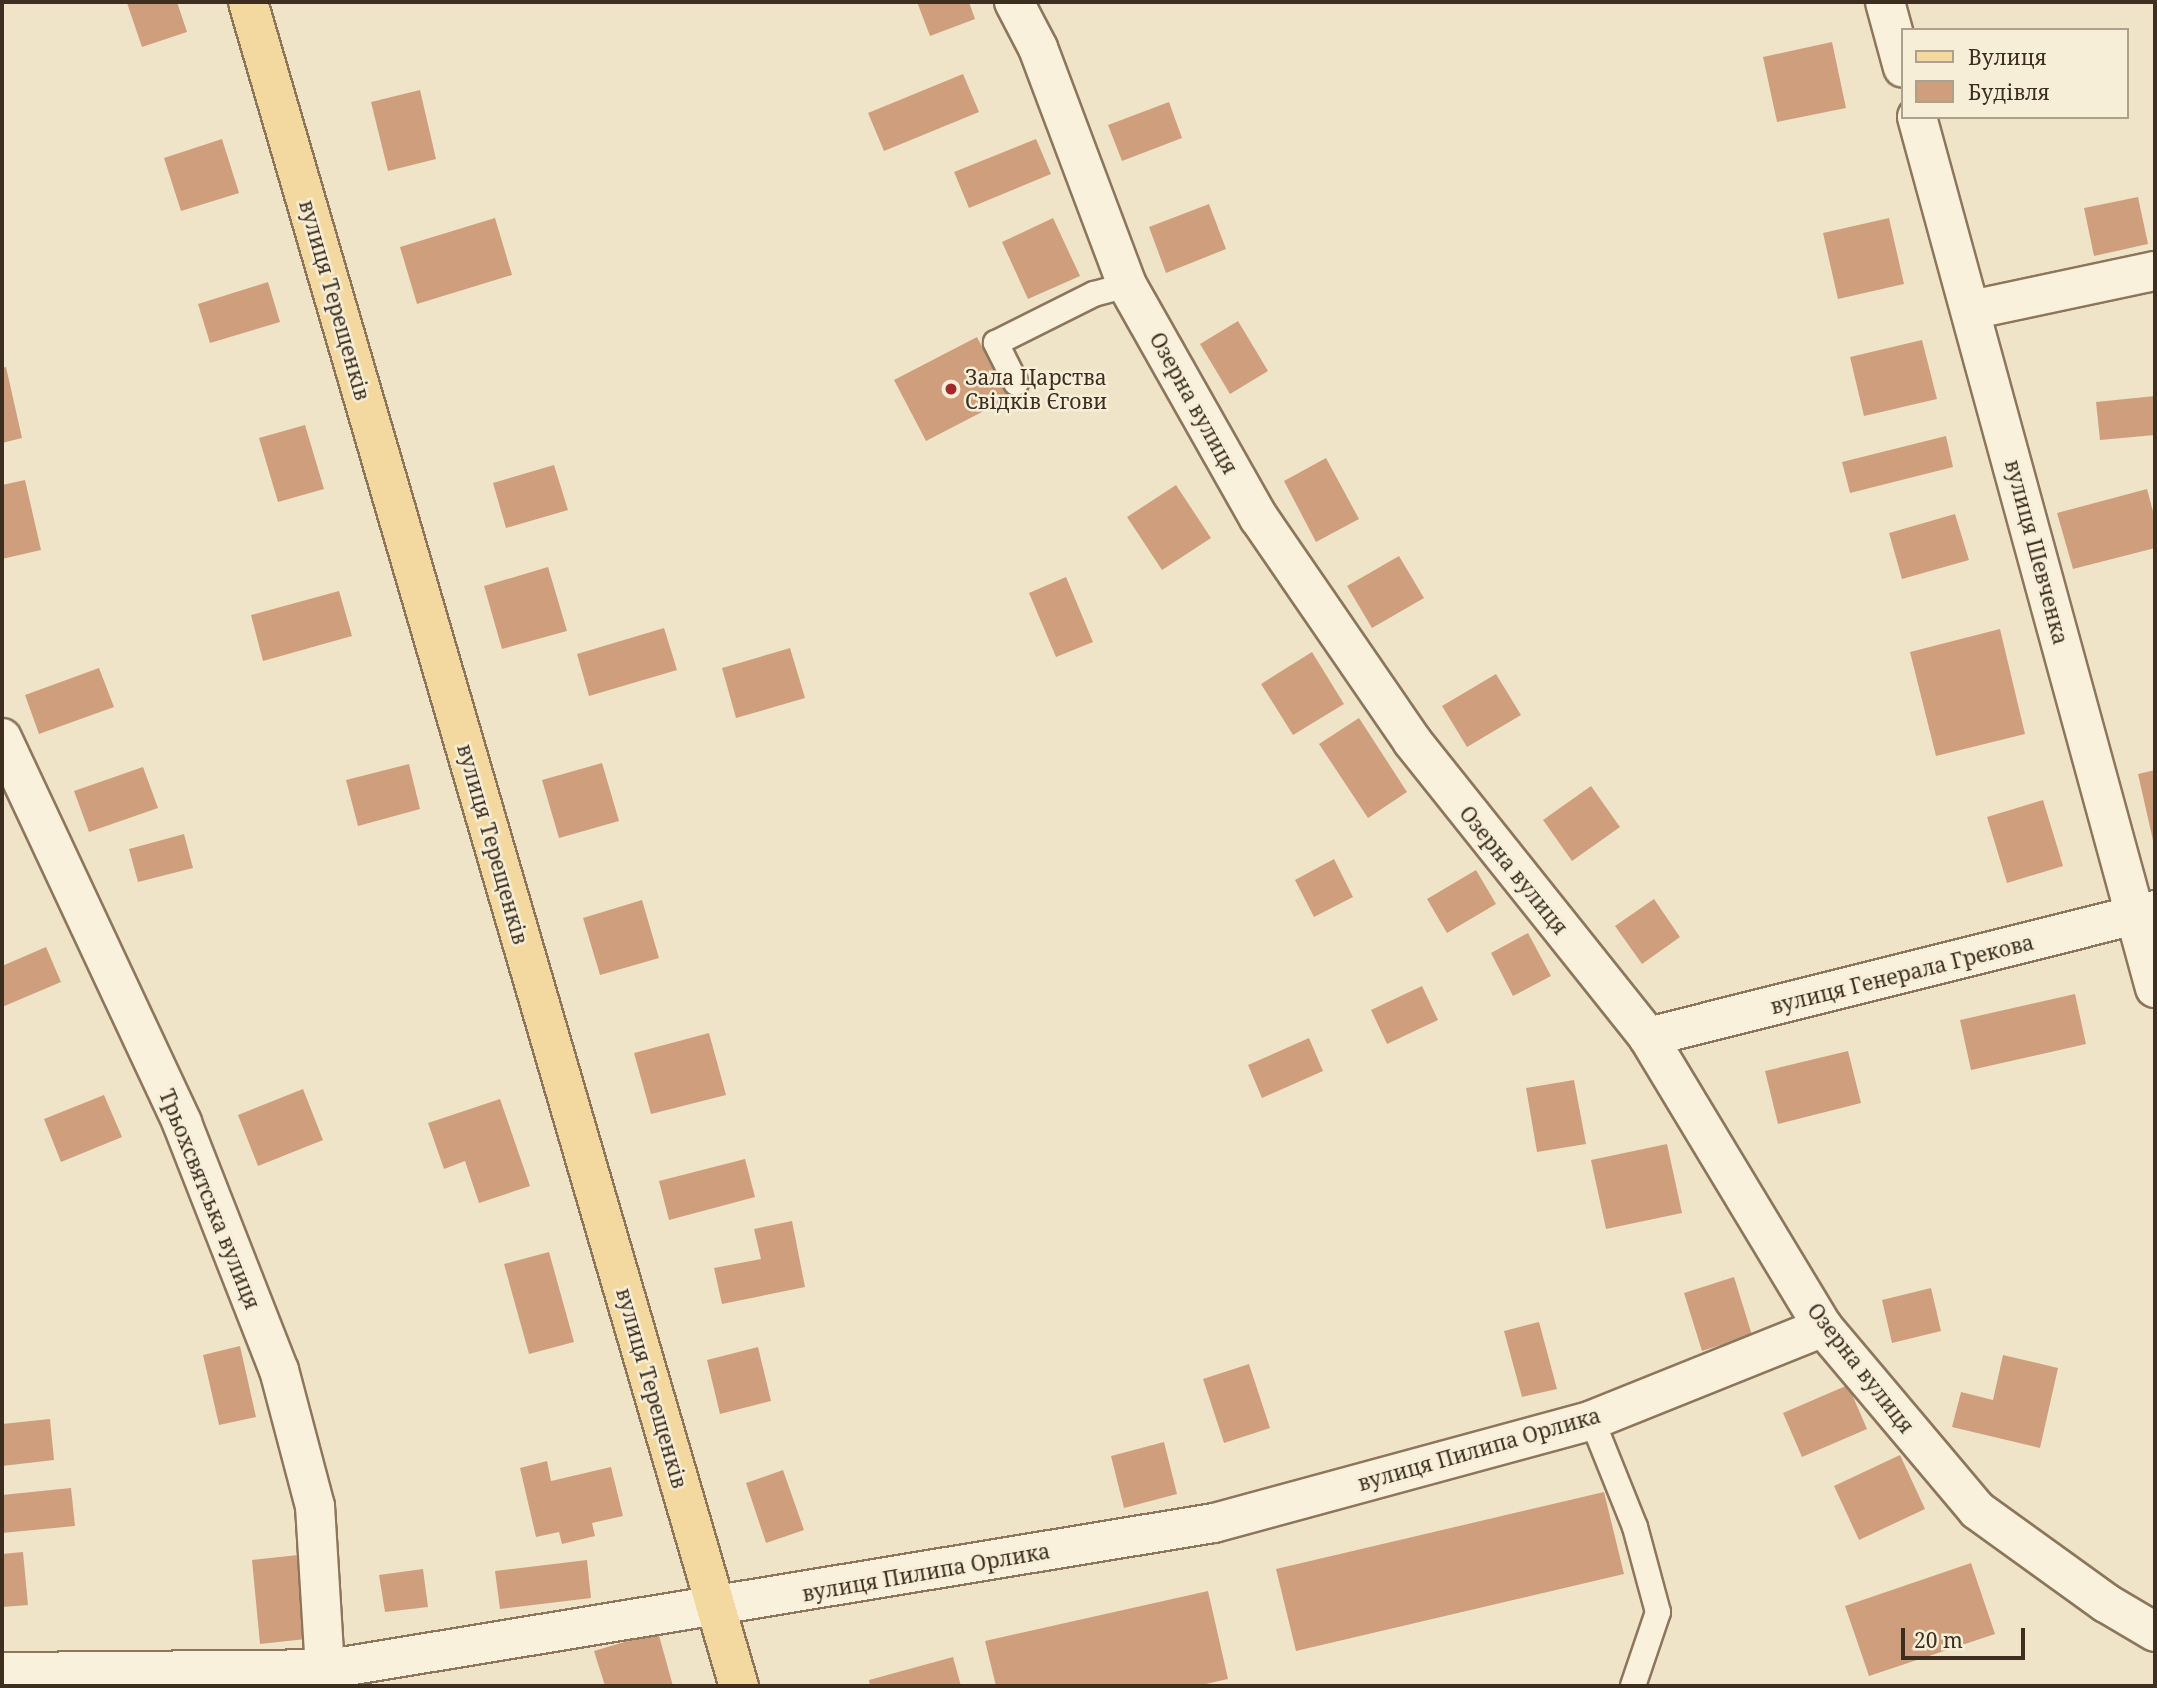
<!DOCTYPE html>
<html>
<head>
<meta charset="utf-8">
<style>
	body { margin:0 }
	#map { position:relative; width:2157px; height:1688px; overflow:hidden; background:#f0e4c8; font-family:"Noto Serif",serif }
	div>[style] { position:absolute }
	.building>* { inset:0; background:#cf9f7d }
	.roads { filter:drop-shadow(2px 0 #8d765c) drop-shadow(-2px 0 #8d765c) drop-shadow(0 2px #8d765c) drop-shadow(0 -2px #8d765c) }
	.lane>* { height:24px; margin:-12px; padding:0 12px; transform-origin:12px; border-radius:12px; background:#faf1dc }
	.street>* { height:38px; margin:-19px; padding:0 19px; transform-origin:19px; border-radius:19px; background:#faf1dc }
	.primary>* { height:38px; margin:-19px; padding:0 19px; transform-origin:19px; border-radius:19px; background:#f3d9a0 }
	.dots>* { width:19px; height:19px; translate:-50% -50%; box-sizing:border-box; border:4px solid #f7eed8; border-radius:50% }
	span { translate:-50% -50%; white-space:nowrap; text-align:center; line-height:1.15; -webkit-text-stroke:5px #f7eed8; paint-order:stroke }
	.street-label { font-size:21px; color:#3d2e20 }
	.poi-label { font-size:21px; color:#3d2e20 }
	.left { translate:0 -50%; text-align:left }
	.frame { position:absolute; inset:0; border:4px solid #3d2e20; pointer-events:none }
	.legend { position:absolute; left:1901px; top:28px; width:228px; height:91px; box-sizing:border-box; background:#f7eed8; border:2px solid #ada18e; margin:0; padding:9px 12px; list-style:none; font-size:21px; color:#3d2e20 }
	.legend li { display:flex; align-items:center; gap:14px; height:35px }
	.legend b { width:35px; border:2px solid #ada18e }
	.scale { position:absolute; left:1901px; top:1628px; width:124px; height:32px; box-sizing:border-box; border:4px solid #3d2e20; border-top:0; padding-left:9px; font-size:21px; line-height:24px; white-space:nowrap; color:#3d2e20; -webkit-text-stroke:5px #f7eed8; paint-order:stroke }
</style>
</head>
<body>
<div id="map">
	<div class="building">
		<i style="clip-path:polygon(177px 2px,187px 32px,142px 47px,127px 3px)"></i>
		<i style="clip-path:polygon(917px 2px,969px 2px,975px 19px,930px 36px)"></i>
		<i style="clip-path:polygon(1832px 42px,1846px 108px,1777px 122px,1763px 57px)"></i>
		<i style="clip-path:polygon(963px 74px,979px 112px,884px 151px,868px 113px)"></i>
		<i style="clip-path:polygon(420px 90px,436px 159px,388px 171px,371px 102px)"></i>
		<i style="clip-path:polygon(1169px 102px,1182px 138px,1122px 161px,1108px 125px)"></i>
		<i style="clip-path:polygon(222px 139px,239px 193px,181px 211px,164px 158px)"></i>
		<i style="clip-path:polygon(1036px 139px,1051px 174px,969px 208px,954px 172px)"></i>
		<i style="clip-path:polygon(2138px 197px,2148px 244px,2094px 256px,2084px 208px)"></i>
		<i style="clip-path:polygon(1209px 204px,1226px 249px,1166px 273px,1149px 227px)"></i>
		<i style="clip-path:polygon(495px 218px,512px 275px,417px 304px,400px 247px)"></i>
		<i style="clip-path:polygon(1053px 218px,1080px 276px,1028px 299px,1002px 242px)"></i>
		<i style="clip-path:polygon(1889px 218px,1904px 284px,1838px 299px,1823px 233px)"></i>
		<i style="clip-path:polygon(268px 282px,280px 322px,210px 343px,198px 304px)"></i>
		<i style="clip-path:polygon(1238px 321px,1268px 371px,1230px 394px,1200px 344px)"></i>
		<i style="clip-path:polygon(977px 337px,1009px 398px,926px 441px,894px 380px)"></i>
		<i style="clip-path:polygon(1922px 340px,1937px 399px,1864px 416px,1850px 357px)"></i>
		<i style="clip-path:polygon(6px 367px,22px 438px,2px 443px,2px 368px)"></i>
		<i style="clip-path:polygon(2155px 396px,2155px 435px,2100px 440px,2096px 402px)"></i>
		<i style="clip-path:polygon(305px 425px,324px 489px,278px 502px,259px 438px)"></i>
		<i style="clip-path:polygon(1946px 436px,1953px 467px,1850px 493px,1842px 462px)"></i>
		<i style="clip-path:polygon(1326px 458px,1359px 519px,1316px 542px,1284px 481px)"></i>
		<i style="clip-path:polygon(554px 465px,568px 510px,506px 528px,493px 483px)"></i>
		<i style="clip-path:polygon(25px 480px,41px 550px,2px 559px,2px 485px)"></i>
		<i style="clip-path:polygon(1176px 485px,1211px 538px,1162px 570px,1127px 517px)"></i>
		<i style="clip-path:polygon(2147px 489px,2155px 519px,2155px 548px,2073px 569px,2057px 513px)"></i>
		<i style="clip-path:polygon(1955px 514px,1969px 560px,1902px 579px,1889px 533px)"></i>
		<i style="clip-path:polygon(1399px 556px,1424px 598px,1372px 628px,1347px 586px)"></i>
		<i style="clip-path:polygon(548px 567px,567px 631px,502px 649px,484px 586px)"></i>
		<i style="clip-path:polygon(1066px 577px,1093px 642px,1056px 657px,1029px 593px)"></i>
		<i style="clip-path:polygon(339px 591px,352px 636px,263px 661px,251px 615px)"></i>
		<i style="clip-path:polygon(664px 628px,677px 670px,589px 696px,577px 654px)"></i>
		<i style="clip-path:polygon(2000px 629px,2025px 734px,1936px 756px,1910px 652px)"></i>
		<i style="clip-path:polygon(790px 648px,805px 698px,736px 718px,722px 668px)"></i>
		<i style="clip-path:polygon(1312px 652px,1344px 704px,1293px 735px,1261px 684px)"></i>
		<i style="clip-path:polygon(99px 668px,114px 707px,39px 734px,25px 695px)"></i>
		<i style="clip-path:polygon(1496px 674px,1521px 715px,1467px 747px,1442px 706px)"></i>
		<i style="clip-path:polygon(1359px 718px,1407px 792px,1368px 818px,1319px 744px)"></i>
		<i style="clip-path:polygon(602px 763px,619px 821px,559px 838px,542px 780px)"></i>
		<i style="clip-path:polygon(409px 764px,420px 809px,358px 826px,346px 780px)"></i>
		<i style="clip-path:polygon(143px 767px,158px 808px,89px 832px,74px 791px)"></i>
		<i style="clip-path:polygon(2155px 770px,2155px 844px,2154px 845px,2138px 774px)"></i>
		<i style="clip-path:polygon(1591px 786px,1620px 827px,1572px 861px,1543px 820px)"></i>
		<i style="clip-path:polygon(2043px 800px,2063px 866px,2007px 883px,1987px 817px)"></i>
		<i style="clip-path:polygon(184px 834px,193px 868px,138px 882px,129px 849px)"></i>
		<i style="clip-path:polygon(1334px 859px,1353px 897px,1314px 917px,1295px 880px)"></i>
		<i style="clip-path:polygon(1476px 870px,1496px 904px,1447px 933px,1427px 899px)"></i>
		<i style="clip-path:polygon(1654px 899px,1680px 937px,1642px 964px,1615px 926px)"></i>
		<i style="clip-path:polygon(642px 900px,659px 958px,600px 975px,583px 918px)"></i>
		<i style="clip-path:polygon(1528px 933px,1551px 976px,1513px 996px,1491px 953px)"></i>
		<i style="clip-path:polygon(46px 947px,61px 982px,2px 1007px,2px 966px)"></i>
		<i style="clip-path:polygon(1422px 986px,1438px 1020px,1387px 1044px,1371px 1010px)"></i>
		<i style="clip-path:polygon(2075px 994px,2086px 1044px,1971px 1070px,1960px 1020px)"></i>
		<i style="clip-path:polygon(709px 1033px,726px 1095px,651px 1114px,634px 1053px)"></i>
		<i style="clip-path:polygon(1309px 1038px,1323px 1071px,1262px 1098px,1248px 1065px)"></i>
		<i style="clip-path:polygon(1848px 1051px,1861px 1103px,1778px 1124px,1765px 1071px)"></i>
		<i style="clip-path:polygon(1574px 1080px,1586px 1144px,1537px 1152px,1526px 1088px)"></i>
		<i style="clip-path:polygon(303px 1089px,323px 1140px,258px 1166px,238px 1115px)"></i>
		<i style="clip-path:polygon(104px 1095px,122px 1137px,61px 1162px,44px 1119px)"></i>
		<i style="clip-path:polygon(500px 1099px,530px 1186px,479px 1203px,465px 1161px,444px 1169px,428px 1123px)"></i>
		<i style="clip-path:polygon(1667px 1144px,1682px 1213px,1606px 1229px,1591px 1160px)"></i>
		<i style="clip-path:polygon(745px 1159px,755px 1197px,669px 1220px,659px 1181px)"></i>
		<i style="clip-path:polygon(792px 1221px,805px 1287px,722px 1304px,714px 1268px,761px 1259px,754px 1229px)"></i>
		<i style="clip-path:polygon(549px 1252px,574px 1342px,529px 1354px,504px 1264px)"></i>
		<i style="clip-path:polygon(1734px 1277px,1752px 1335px,1702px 1351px,1684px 1293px)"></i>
		<i style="clip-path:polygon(1931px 1288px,1941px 1331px,1892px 1343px,1882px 1300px)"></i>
		<i style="clip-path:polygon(1539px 1322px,1557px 1389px,1522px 1397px,1504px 1331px)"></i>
		<i style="clip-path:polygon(240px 1346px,256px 1417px,219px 1425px,203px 1355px)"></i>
		<i style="clip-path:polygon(758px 1347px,771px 1401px,720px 1414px,707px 1360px)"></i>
		<i style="clip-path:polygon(2003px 1355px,2058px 1368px,2040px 1448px,1952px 1427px,1961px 1392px,1993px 1400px)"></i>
		<i style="clip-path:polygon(1249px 1364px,1270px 1428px,1224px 1443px,1203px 1379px)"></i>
		<i style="clip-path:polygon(1848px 1385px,1867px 1429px,1802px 1457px,1783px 1413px)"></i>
		<i style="clip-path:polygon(50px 1419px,54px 1460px,2px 1466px,2px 1424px)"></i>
		<i style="clip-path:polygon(1164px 1442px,1177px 1494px,1124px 1508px,1111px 1456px)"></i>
		<i style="clip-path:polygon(1900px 1455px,1925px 1509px,1859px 1540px,1834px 1486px)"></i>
		<i style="clip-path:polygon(547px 1461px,551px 1481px,611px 1467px,623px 1516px,592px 1523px,595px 1536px,562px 1544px,559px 1532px,536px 1537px,520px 1468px)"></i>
		<i style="clip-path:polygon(783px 1470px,804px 1530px,766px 1543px,746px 1483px)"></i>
		<i style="clip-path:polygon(71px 1488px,75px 1526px,2px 1533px,2px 1495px)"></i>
		<i style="clip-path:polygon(1604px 1492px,1624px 1574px,1296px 1651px,1276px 1569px)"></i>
		<i style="clip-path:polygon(23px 1552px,28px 1605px,2px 1607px,2px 1554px)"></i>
		<i style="clip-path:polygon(298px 1555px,306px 1639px,260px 1644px,252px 1560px)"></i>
		<i style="clip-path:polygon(587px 1560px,591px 1598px,500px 1609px,495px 1571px)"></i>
		<i style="clip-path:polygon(1971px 1563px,1995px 1634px,1869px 1676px,1845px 1606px)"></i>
		<i style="clip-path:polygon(423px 1569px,428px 1607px,385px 1612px,379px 1575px)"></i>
		<i style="clip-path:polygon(1208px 1591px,1228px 1679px,1197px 1686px,996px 1686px,985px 1641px)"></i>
		<i style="clip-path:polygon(658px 1632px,673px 1686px,605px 1686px,594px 1651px)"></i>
		<i style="clip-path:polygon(953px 1657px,961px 1686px,870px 1686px,869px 1680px)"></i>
	</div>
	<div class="roads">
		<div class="lane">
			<i style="left:1016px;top:383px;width:45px;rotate:-116.6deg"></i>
			<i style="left:996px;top:343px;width:110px;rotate:-26.6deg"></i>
			<i style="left:1094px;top:294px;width:34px;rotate:-15deg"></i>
			<i style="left:1592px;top:1420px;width:115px;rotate:68.1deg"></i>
			<i style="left:1635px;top:1527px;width:88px;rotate:74.9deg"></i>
			<i style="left:1658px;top:1612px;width:78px;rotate:108.7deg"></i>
		</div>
		<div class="street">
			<i style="left:1014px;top:2px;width:52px;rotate:62.4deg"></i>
			<i style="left:1038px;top:48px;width:253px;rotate:69.4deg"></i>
			<i style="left:1127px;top:285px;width:268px;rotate:60.5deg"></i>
			<i style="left:1259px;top:518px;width:270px;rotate:55.5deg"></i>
			<i style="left:1412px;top:741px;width:379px;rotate:51.4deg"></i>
			<i style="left:1648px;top:1037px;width:339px;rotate:58.9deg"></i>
			<i style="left:1823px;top:1327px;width:239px;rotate:49.9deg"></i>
			<i style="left:1977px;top:1510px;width:159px;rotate:35.8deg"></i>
			<i style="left:2106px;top:1603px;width:57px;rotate:30.6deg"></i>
			<i style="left:1885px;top:2px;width:68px;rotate:74.7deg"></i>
			<i style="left:1917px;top:117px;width:903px;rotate:74.72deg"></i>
			<i style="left:1971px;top:310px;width:188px;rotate:-12deg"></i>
			<i style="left:2px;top:738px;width:425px;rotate:64.9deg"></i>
			<i style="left:182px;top:1123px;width:265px;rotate:68.6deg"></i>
			<i style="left:279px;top:1370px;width:141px;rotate:75.2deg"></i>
			<i style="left:315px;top:1506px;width:180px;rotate:86.5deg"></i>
			<i style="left:1648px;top:1037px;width:523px;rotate:-14.06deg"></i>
			<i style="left:2px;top:1672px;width:327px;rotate:-0.5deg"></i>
			<i style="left:329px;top:1669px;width:897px;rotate:-9.37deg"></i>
			<i style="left:1214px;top:1523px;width:392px;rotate:-15.2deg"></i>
			<i style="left:1592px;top:1420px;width:249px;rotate:-21.9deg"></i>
		</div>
		<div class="primary">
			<i style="left:248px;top:2px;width:1754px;rotate:73.75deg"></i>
		</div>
	</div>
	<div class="dots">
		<i style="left:951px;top:389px;background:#9e2a2b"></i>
	</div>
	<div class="street-label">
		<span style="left:335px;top:300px;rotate:74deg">вулиця Терещенків</span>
		<span style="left:1194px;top:403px;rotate:61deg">Озерна вулиця</span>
		<span style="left:2037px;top:552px;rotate:75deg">вулиця Шевченка</span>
		<span style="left:493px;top:844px;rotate:74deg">вулиця Терещенків</span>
		<span style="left:1514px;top:870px;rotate:51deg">Озерна вулиця</span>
		<span style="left:1902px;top:974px;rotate:-14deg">вулиця Генерала Грекова</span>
		<span style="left:210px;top:1199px;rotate:68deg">Трьохсвятська вулиця</span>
		<span style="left:1861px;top:1368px;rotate:52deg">Озерна вулиця</span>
		<span style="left:652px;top:1388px;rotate:74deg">вулиця Терещенків</span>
		<span style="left:1479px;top:1449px;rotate:-16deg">вулиця Пилипа Орлика</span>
		<span style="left:926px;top:1572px;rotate:-10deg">вулиця Пилипа Орлика</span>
	</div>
	<div class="poi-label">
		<span class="left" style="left:965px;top:389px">Зала Царства<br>Свідків Єгови</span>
	</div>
	<div class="frame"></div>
	<ul class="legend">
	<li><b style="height:9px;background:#f3d9a0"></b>Вулиця</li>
	<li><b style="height:19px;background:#cf9f7d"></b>Будівля</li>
	</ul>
	<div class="scale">20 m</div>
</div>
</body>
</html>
